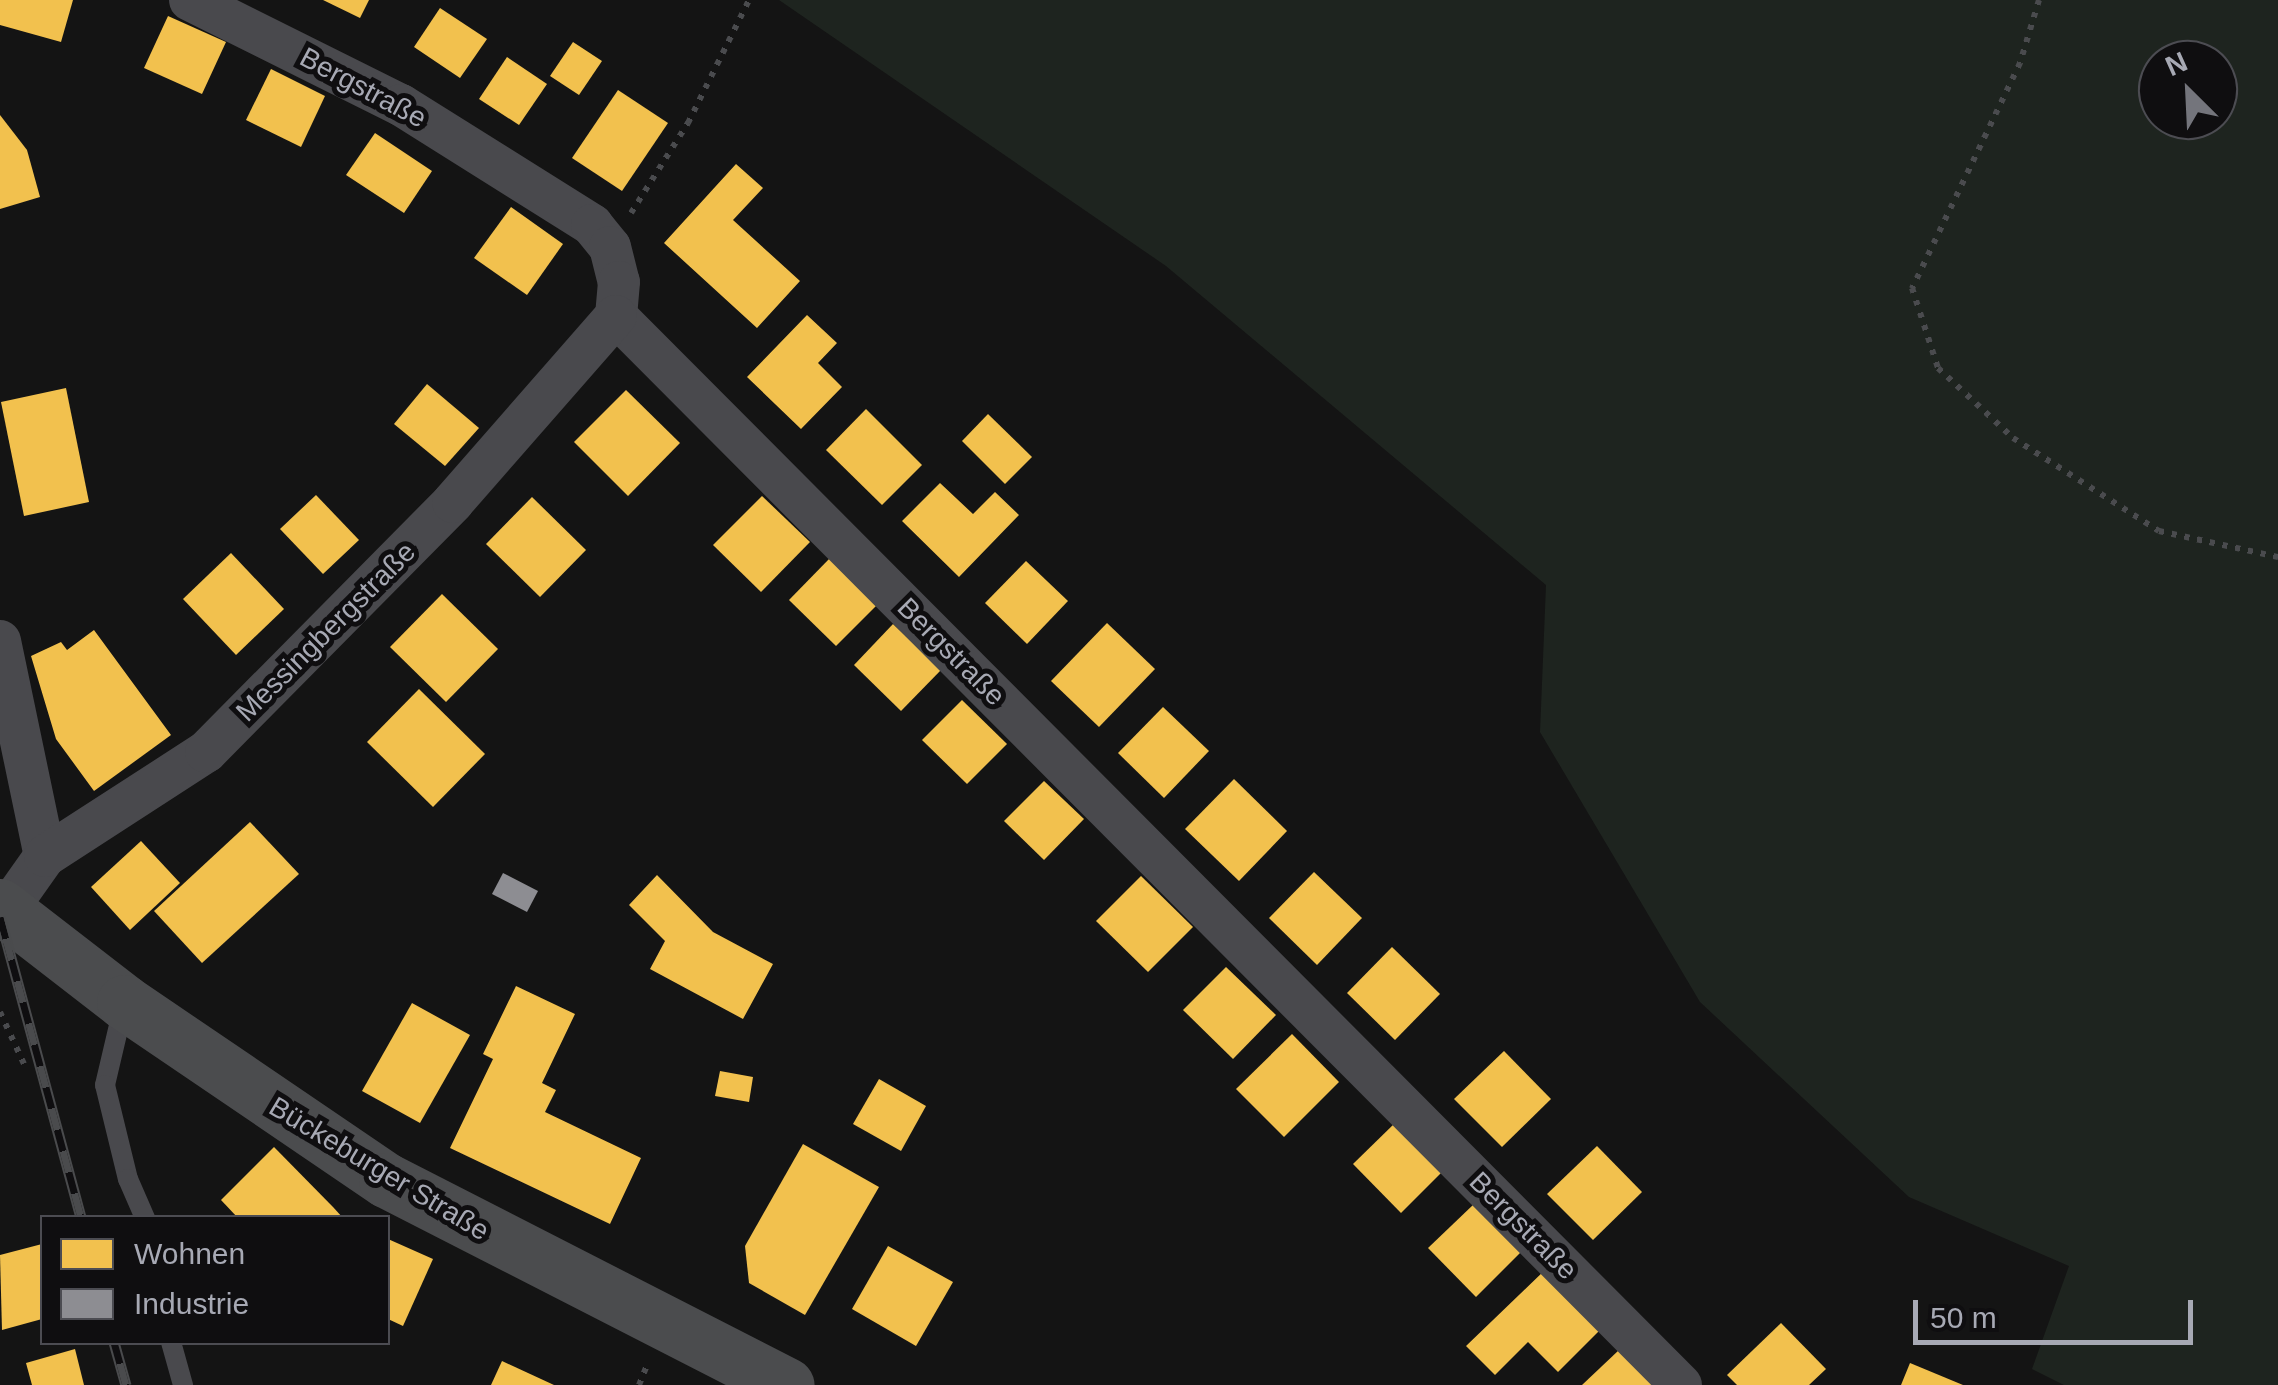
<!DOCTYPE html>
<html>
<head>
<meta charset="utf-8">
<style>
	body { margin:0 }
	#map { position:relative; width:2278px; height:1385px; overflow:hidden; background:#141414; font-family:Arial,sans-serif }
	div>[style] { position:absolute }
	.green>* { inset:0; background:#1e241f }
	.homes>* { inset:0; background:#f2c14e }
	.industry>* { inset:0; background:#8d8d92 }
	.path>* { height:6px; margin-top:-3px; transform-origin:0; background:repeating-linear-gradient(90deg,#4a4b4e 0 5px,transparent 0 13px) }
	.lane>* { height:20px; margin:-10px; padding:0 10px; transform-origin:10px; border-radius:10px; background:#49494d }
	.street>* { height:42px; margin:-21px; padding:0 21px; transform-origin:21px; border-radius:21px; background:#49494d }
	.primary>* { height:55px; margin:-27.5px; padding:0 27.5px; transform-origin:27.5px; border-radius:27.5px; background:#4b4c4e }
	.rail>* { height:11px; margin-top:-5.5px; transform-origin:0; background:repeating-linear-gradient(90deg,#0f0e10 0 22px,#4a4b4d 0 44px); box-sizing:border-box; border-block:2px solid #4a4b4d }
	span { translate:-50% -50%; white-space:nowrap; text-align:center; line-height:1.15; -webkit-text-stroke:10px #0f0e10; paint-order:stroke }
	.street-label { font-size:28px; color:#a7a9b4 }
	.legend { position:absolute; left:40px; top:1215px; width:350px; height:130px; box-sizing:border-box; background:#0f0e10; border:2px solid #4c4c52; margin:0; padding:12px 18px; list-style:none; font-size:30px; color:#a7a9b4 }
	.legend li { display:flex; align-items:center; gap:20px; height:50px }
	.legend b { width:50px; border:2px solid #4c4c52 }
	.north { position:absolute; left:2138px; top:40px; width:100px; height:100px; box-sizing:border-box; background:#0f0e10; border:2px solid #4c4c52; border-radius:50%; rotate:336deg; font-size:28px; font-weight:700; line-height:40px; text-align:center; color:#a7a9b4 }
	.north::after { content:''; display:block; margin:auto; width:35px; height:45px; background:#74757c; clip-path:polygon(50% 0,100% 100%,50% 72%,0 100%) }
	.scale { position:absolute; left:1913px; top:1300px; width:280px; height:45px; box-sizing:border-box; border:5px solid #a7a9b4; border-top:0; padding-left:12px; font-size:30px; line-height:35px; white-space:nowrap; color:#a7a9b4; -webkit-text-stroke:8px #0f0e10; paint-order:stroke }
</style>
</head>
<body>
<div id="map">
	<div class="green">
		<i style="clip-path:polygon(evenodd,779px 0,2278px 0,2278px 1385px,2064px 1385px,2032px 1369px,2069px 1266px,1909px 1197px,1700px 1002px,1540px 732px,1546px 585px,1166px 266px,779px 0,2158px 60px,2218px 60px,2218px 120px,2158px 120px,2158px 60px)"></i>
	</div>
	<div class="homes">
		<i style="clip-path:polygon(0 0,73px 0,61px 42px,0 25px)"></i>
		<i style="clip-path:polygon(323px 0,369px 0,360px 18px)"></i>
		<i style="clip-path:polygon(440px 8px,487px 39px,460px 78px,414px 47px)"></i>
		<i style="clip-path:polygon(168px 16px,226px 42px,202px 94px,144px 68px)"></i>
		<i style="clip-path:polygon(573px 42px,602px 61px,579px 95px,550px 76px)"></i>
		<i style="clip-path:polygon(507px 57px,547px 84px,519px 125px,479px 99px)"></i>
		<i style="clip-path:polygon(271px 69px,325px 96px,301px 147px,246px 120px)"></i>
		<i style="clip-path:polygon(618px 90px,668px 123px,622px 191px,572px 158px)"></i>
		<i style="clip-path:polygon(0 115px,27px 150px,40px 197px,0 209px)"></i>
		<i style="clip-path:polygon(375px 133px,432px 171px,404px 213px,346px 175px)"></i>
		<i style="clip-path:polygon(736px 164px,763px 188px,733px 220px,800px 281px,757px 328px,664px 243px)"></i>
		<i style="clip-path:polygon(511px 207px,563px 244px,527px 295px,474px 258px)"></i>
		<i style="clip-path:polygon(807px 315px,837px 343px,818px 363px,842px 387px,801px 429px,747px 377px)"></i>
		<i style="clip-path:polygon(427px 384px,479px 428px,445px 466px,394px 424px)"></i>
		<i style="clip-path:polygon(66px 388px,89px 502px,24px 516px,1px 402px)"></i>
		<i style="clip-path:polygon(626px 390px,680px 443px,628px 496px,574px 442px)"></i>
		<i style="clip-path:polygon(866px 409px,922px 465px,882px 505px,826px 450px)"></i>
		<i style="clip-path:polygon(988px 414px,1032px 457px,1005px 484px,962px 441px)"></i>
		<i style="clip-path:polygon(940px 483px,973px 514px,995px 492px,1019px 515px,959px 577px,902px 521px)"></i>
		<i style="clip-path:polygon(316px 495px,359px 540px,323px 574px,280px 529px)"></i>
		<i style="clip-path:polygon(762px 496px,810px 542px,761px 592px,713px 545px)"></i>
		<i style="clip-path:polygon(532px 497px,586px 550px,540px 597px,486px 544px)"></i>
		<i style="clip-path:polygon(231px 553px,284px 609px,236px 655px,183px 599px)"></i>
		<i style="clip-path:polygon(830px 558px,878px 604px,836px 646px,789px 600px)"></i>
		<i style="clip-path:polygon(1026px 561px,1068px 601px,1027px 644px,985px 603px)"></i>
		<i style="clip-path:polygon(442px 594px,498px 649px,446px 702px,390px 647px)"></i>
		<i style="clip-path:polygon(1107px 623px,1155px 669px,1099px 727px,1051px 681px)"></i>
		<i style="clip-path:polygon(893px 624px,941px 670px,901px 711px,854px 665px)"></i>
		<i style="clip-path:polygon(94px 630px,171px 735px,94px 791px,56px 739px,31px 656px,61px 642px,67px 650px)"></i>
		<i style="clip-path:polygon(419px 689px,485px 754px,433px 807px,367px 742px)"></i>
		<i style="clip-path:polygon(962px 700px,1007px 744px,967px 784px,922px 740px)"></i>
		<i style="clip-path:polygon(1163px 707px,1209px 751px,1164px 798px,1118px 753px)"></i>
		<i style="clip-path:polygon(1234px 779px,1287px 831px,1239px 881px,1185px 829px)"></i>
		<i style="clip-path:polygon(1044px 781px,1084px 819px,1044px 860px,1004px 821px)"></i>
		<i style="clip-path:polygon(250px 822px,299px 874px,202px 963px,154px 911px)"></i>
		<i style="clip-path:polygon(141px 841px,180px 883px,130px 930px,91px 887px)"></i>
		<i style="clip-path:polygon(1314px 872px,1362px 918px,1317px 965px,1269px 918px)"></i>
		<i style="clip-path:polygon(657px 875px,713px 932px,773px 964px,743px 1019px,650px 969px,665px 941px,629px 905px)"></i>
		<i style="clip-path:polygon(1141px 876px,1193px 927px,1148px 972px,1096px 921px)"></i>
		<i style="clip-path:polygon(1392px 947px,1440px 994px,1395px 1040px,1347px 993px)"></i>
		<i style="clip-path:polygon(1226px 967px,1276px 1015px,1233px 1059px,1183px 1010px)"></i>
		<i style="clip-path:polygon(516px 986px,575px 1014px,542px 1083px,556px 1090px,545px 1112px,641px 1158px,610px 1224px,450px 1148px,493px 1059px,483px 1054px)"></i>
		<i style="clip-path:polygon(412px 1003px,470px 1035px,420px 1123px,362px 1091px)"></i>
		<i style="clip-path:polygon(1292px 1034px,1339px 1082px,1284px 1137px,1236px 1089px)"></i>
		<i style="clip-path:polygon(1504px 1051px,1551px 1099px,1502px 1147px,1454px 1099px)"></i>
		<i style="clip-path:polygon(720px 1071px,753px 1077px,749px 1102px,715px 1096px)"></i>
		<i style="clip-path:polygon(879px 1079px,926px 1106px,901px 1151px,853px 1124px)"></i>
		<i style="clip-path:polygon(1396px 1122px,1444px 1170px,1401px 1213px,1353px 1164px)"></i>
		<i style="clip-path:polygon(803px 1144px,879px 1187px,805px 1315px,749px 1283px,745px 1246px)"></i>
		<i style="clip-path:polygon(1597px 1146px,1642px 1192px,1593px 1240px,1547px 1194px)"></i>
		<i style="clip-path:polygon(274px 1147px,333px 1207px,343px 1218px,238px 1218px,221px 1200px)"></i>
		<i style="clip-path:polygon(1474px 1204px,1521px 1252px,1476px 1297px,1428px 1248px)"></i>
		<i style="clip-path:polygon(388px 1239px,433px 1259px,403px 1326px,388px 1319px)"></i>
		<i style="clip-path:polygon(42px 1244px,42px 1319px,2px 1330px,0 1255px)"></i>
		<i style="clip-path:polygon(888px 1246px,953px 1282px,916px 1346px,852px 1309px)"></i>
		<i style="clip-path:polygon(1546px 1269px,1603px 1327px,1558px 1372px,1528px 1342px,1495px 1375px,1466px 1346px)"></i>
		<i style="clip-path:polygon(1781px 1323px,1826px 1369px,1809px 1385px,1737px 1385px,1727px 1375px)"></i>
		<i style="clip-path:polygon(75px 1349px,84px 1385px,32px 1385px,26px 1363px)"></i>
		<i style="clip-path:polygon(1619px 1350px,1653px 1385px,1582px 1385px)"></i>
		<i style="clip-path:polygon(502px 1361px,554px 1385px,491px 1385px)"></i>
		<i style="clip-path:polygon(1910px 1363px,1963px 1385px,1901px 1385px)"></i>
	</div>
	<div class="industry">
		<i style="clip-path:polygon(503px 873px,538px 891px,527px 912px,492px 894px)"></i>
	</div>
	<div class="path">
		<i style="left:2039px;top:0;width:66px;rotate:106.8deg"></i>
		<i style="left:2020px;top:63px;width:250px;rotate:115.6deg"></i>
		<i style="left:1912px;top:288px;width:84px;rotate:72deg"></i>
		<i style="left:1938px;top:368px;width:103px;rotate:43deg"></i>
		<i style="left:2013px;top:438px;width:173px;rotate:32.5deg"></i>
		<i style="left:2159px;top:531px;width:122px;rotate:12.3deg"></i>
		<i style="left:631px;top:213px;width:107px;rotate:-57.7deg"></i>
		<i style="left:688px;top:123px;width:137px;rotate:-63.6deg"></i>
		<i style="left:0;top:1012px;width:57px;rotate:65.2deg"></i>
		<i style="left:639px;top:1385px;width:24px;rotate:-68deg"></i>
	</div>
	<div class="lane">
		<i style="left:124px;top:1004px;width:83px;rotate:103.2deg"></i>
		<i style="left:105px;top:1085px;width:97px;rotate:76.3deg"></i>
		<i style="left:128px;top:1179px;width:43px;rotate:66.4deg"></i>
		<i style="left:171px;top:1342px;width:45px;rotate:74.4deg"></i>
	</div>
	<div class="street">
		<i style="left:190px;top:0;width:236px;rotate:26.5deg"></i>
		<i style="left:401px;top:105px;width:226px;rotate:32.1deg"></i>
		<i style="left:592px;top:225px;width:28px;rotate:51deg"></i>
		<i style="left:610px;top:247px;width:36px;rotate:76deg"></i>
		<i style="left:619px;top:282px;width:34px;rotate:95deg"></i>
		<i style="left:616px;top:316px;width:1509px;rotate:45.11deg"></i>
		<i style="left:0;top:641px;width:220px;rotate:78.2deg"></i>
		<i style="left:6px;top:911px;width:67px;rotate:-54.7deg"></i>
		<i style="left:45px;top:856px;width:192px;rotate:-32.9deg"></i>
		<i style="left:206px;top:752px;width:351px;rotate:-45.3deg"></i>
		<i style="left:453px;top:502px;width:247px;rotate:-48.8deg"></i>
	</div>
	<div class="primary">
		<i style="left:0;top:906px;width:157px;rotate:37.7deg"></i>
		<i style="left:124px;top:1002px;width:317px;rotate:34.2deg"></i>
		<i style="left:386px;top:1180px;width:450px;rotate:27.1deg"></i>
	</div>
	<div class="rail">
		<i style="left:0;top:917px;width:312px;rotate:74.9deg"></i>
		<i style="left:114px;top:1342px;width:45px;rotate:74.4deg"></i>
	</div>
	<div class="street-label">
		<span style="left:363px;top:88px;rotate:28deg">Bergstraße</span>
		<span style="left:326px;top:632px;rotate:-45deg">Messingbergstraße</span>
		<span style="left:951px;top:652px;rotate:45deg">Bergstraße</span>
		<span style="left:379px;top:1169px;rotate:31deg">Bückeburger Straße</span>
		<span style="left:1523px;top:1226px;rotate:45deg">Bergstraße</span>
	</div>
	<ul class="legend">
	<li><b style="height:28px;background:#f2c14e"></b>Wohnen</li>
	<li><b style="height:28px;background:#8d8d92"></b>Industrie</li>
	</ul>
	<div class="north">N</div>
	<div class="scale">50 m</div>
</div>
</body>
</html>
